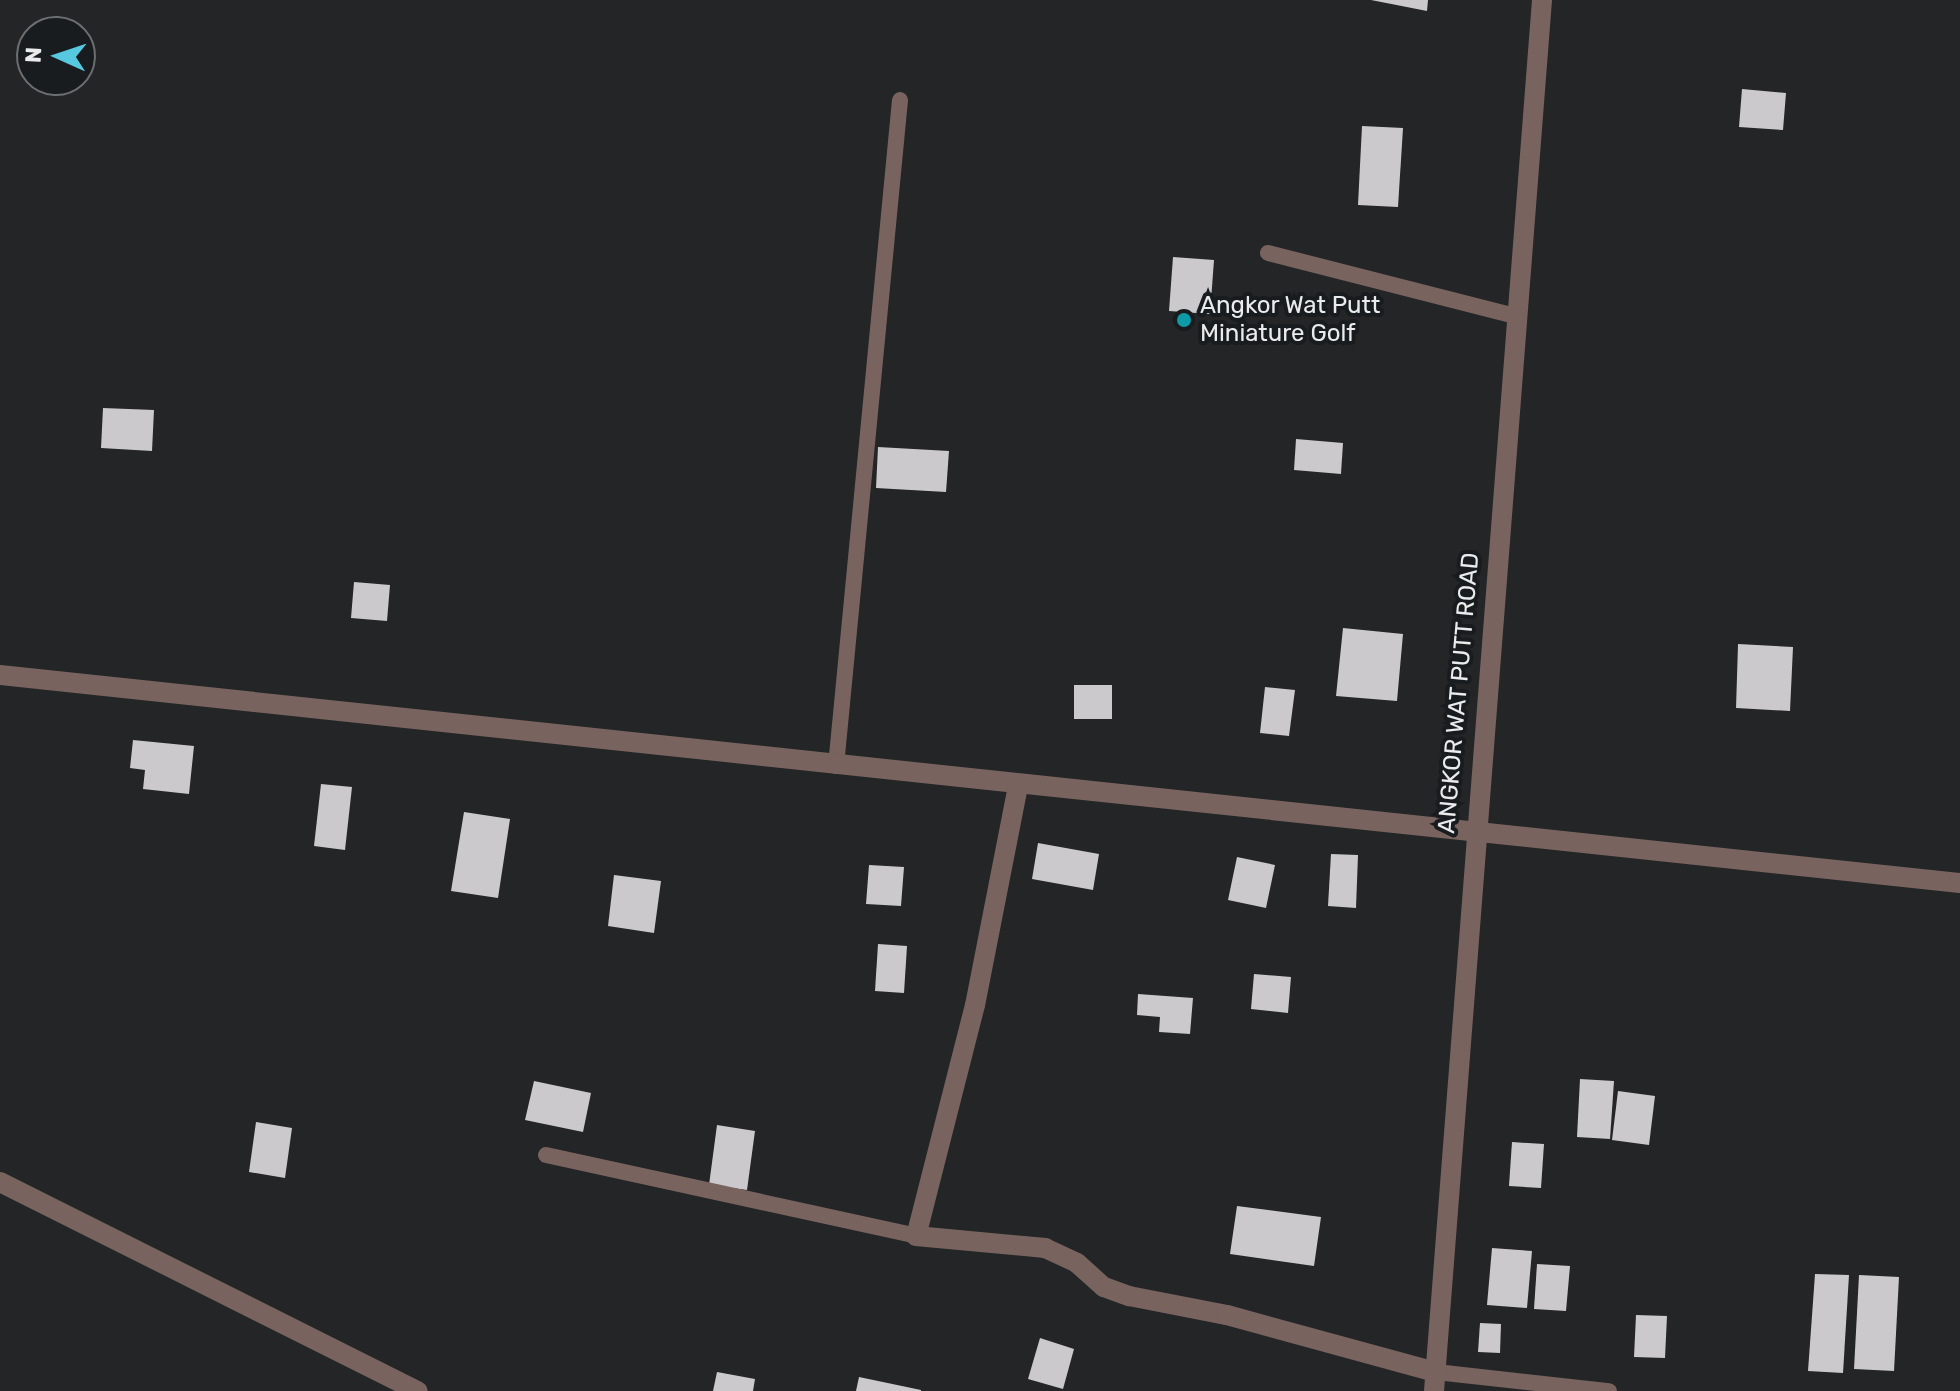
<!DOCTYPE html>
<html>
<head>
<meta charset="utf-8">
<style>
	body { margin:0 }
	#map { position:relative; width:1960px; height:1391px; overflow:hidden; background:#232527; font-family:Rubik,sans-serif }
	div>[style] { position:absolute }
	.building>* { inset:0; background:#ccc9cc }
	.service>* { height:16px; margin:-8px; padding:0 8px; transform-origin:8px; border-radius:8px; background:#78635f }
	.minor>* { height:20px; margin:-10px; padding:0 10px; transform-origin:10px; border-radius:10px; background:#78635f }
	.dots>* { width:22px; height:22px; translate:-50% -50%; box-sizing:border-box; border:4px solid #191c1e; border-radius:50% }
	span { translate:-50% -50%; white-space:nowrap; text-align:center; line-height:1.15; -webkit-text-stroke:8px #191c1e; paint-order:stroke }
	.poi-label { font-size:24px; color:#e9ebed }
	.left { translate:0 -50%; text-align:left }
	.street-label { font-size:24px; color:#e9ebed }
	.north { position:absolute; left:16px; top:16px; width:80px; height:80px; box-sizing:border-box; background:#191c1e; border:2px solid #6c6f71; border-radius:50%; rotate:273deg; font-size:22px; font-weight:700; line-height:32px; text-align:center; color:#e9ebed }
	.north::after { content:''; display:block; margin:auto; width:28px; height:36px; background:#56c9e1; clip-path:polygon(50% 0,100% 100%,50% 72%,0 100%) }
</style>
</head>
<body>
<div id="map">
	<div class="building">
		<i style="clip-path:polygon(1371px 0,1428px 0,1427px 11px)"></i>
		<i style="clip-path:polygon(1742px 89px,1786px 93px,1783px 130px,1739px 127px)"></i>
		<i style="clip-path:polygon(1362px 126px,1403px 128px,1398px 207px,1358px 205px)"></i>
		<i style="clip-path:polygon(1173px 257px,1214px 260px,1210px 314px,1169px 311px)"></i>
		<i style="clip-path:polygon(103px 408px,154px 410px,152px 451px,101px 448px)"></i>
		<i style="clip-path:polygon(1296px 439px,1343px 443px,1341px 474px,1294px 470px)"></i>
		<i style="clip-path:polygon(878px 447px,949px 451px,946px 492px,876px 488px)"></i>
		<i style="clip-path:polygon(354px 582px,390px 585px,387px 621px,351px 618px)"></i>
		<i style="clip-path:polygon(1343px 628px,1403px 634px,1397px 701px,1336px 696px)"></i>
		<i style="clip-path:polygon(1738px 644px,1793px 647px,1790px 711px,1736px 708px)"></i>
		<i style="clip-path:polygon(1074px 685px,1112px 685px,1112px 719px,1074px 719px)"></i>
		<i style="clip-path:polygon(1265px 687px,1295px 690px,1289px 736px,1260px 733px)"></i>
		<i style="clip-path:polygon(133px 740px,194px 746px,189px 794px,143px 789px,145px 770px,130px 768px)"></i>
		<i style="clip-path:polygon(321px 784px,352px 787px,345px 850px,314px 846px)"></i>
		<i style="clip-path:polygon(464px 812px,510px 819px,498px 898px,451px 891px)"></i>
		<i style="clip-path:polygon(1038px 843px,1099px 854px,1093px 890px,1032px 879px)"></i>
		<i style="clip-path:polygon(1331px 854px,1358px 855px,1356px 908px,1328px 906px)"></i>
		<i style="clip-path:polygon(1237px 857px,1275px 865px,1266px 908px,1228px 900px)"></i>
		<i style="clip-path:polygon(869px 865px,904px 867px,901px 906px,866px 904px)"></i>
		<i style="clip-path:polygon(614px 875px,661px 881px,654px 933px,608px 926px)"></i>
		<i style="clip-path:polygon(878px 944px,907px 946px,904px 993px,875px 991px)"></i>
		<i style="clip-path:polygon(1254px 974px,1291px 977px,1288px 1013px,1251px 1009px)"></i>
		<i style="clip-path:polygon(1138px 994px,1193px 998px,1190px 1034px,1159px 1032px,1160px 1017px,1137px 1015px)"></i>
		<i style="clip-path:polygon(1580px 1079px,1614px 1081px,1610px 1139px,1577px 1137px)"></i>
		<i style="clip-path:polygon(534px 1081px,591px 1093px,583px 1132px,525px 1120px)"></i>
		<i style="clip-path:polygon(1618px 1091px,1655px 1096px,1649px 1145px,1612px 1140px)"></i>
		<i style="clip-path:polygon(256px 1122px,292px 1128px,285px 1178px,249px 1172px)"></i>
		<i style="clip-path:polygon(717px 1125px,755px 1131px,747px 1190px,709px 1185px)"></i>
		<i style="clip-path:polygon(1512px 1142px,1544px 1144px,1541px 1188px,1509px 1186px)"></i>
		<i style="clip-path:polygon(1237px 1206px,1321px 1217px,1314px 1266px,1230px 1254px)"></i>
		<i style="clip-path:polygon(1492px 1248px,1532px 1251px,1527px 1308px,1487px 1305px)"></i>
		<i style="clip-path:polygon(1537px 1264px,1570px 1266px,1566px 1311px,1534px 1309px)"></i>
		<i style="clip-path:polygon(1815px 1274px,1849px 1275px,1843px 1373px,1808px 1371px)"></i>
		<i style="clip-path:polygon(1859px 1275px,1899px 1277px,1894px 1371px,1854px 1369px)"></i>
		<i style="clip-path:polygon(1636px 1315px,1667px 1316px,1665px 1358px,1634px 1357px)"></i>
		<i style="clip-path:polygon(1480px 1323px,1501px 1324px,1500px 1353px,1478px 1352px)"></i>
		<i style="clip-path:polygon(1040px 1338px,1074px 1349px,1063px 1389px,1028px 1379px)"></i>
		<i style="clip-path:polygon(717px 1372px,755px 1379px,753px 1391px,713px 1391px)"></i>
		<i style="clip-path:polygon(859px 1377px,921px 1390px,921px 1391px,856px 1391px)"></i>
	</div>
	<div class="service">
		<i style="left:1268px;top:253px;width:256px;rotate:14.3deg"></i>
		<i style="left:836px;top:766px;width:669px;rotate:-84.51deg"></i>
		<i style="left:546px;top:1155px;width:379px;rotate:12.3deg"></i>
		<i style="left:1436px;top:1372px;width:174px;rotate:6.3deg"></i>
	</div>
	<div class="minor">
		<i style="left:0;top:675px;width:1971px;rotate:6.06deg"></i>
		<i style="left:1018px;top:786px;width:223px;rotate:101.1deg"></i>
		<i style="left:975px;top:1005px;width:238px;rotate:104.3deg"></i>
		<i style="left:916px;top:1236px;width:130px;rotate:5.3deg"></i>
		<i style="left:1045px;top:1248px;width:35px;rotate:25deg"></i>
		<i style="left:1077px;top:1263px;width:36px;rotate:42deg"></i>
		<i style="left:1104px;top:1287px;width:27px;rotate:20deg"></i>
		<i style="left:1129px;top:1296px;width:100px;rotate:11deg"></i>
		<i style="left:1227px;top:1315px;width:217px;rotate:15.3deg"></i>
		<i style="left:0;top:1182px;width:467px;rotate:26.6deg"></i>
		<i style="left:1434px;top:1391px;width:1395px;rotate:-85.56deg"></i>
	</div>
	<div class="dots">
		<i style="left:1184px;top:320px;background:#0f9aa8"></i>
	</div>
	<div class="poi-label">
		<span class="left" style="left:1200px;top:320px">Angkor Wat Putt<br>Miniature Golf</span>
	</div>
	<div class="street-label">
		<span style="left:1459px;top:693px;rotate:-85deg">ANGKOR WAT PUTT ROAD</span>
	</div>
	<div class="north">N</div>
</div>
</body>
</html>
